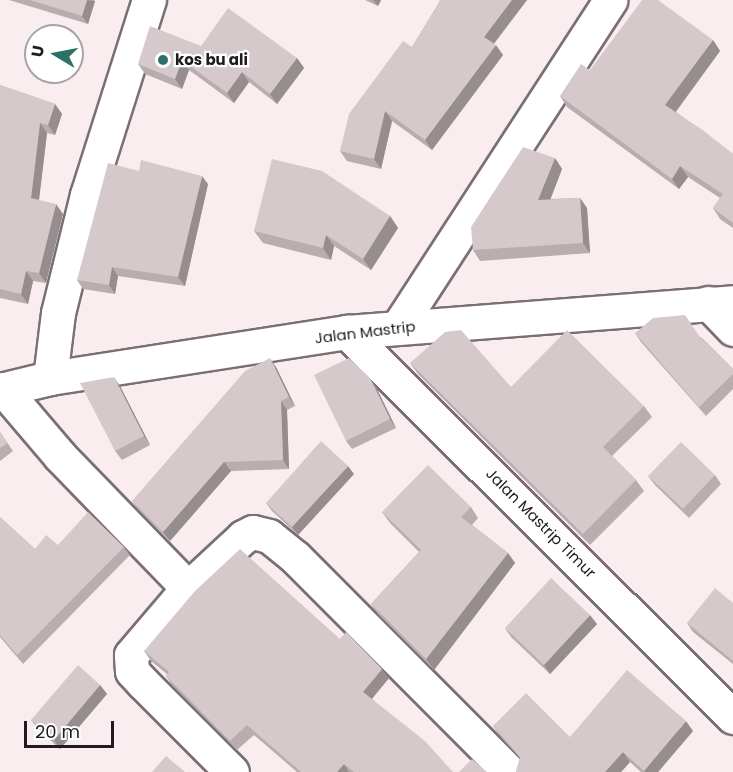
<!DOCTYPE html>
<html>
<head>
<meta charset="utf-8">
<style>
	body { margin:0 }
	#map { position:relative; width:733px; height:772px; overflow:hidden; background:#faedf0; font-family:Poppins,sans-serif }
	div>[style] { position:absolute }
	.roads { filter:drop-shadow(2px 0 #7b6f72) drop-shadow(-2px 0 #7b6f72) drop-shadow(0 2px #7b6f72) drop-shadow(0 -2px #7b6f72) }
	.street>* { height:33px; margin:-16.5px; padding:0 16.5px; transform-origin:16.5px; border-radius:16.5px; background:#fff }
	.secondary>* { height:33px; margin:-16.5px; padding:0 16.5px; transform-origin:16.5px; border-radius:16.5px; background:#fff }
	.wall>* { inset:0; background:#b8adaf }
	.shaded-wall>* { inset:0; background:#968d8f }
	.building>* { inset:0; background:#d6c9cc }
	.dots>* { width:16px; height:16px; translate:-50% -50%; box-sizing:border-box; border:3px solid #fff; border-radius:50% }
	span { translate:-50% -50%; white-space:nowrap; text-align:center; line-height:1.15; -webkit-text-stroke:4.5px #fff; paint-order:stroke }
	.poi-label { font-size:15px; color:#201b1c; font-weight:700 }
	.left { translate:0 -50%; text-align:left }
	.street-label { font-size:15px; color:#201b1c }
	.north { position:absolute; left:24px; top:24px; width:60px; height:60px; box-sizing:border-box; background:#fff; border:2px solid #a6a4a4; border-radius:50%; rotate:280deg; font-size:16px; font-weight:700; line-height:24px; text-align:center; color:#201b1c }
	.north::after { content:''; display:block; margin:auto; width:21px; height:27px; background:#2c7166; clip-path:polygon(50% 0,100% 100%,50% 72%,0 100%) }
	.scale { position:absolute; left:24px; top:721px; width:90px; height:27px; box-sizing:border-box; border:3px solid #201b1c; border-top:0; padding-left:8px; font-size:18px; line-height:21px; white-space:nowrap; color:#201b1c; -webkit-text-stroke:4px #fff; paint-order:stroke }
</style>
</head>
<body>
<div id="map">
	<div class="roads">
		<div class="street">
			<i style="left:708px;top:303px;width:36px;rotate:46deg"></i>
			<i style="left:398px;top:327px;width:390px;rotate:-57deg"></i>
			<i style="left:347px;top:332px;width:545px;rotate:44.93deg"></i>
			<i style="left:50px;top:378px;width:65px;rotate:-83deg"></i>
			<i style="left:58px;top:313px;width:122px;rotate:-76.2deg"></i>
			<i style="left:87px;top:195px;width:205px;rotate:-72.4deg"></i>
			<i style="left:3px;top:389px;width:88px;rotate:49.6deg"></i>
			<i style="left:60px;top:456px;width:184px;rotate:45.9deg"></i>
			<i style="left:232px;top:772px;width:126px;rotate:-135deg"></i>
			<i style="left:143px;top:683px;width:16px;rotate:-133deg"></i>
			<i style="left:132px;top:671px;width:16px;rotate:-94deg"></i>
			<i style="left:131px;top:655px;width:88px;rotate:-49.6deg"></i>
			<i style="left:188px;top:588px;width:75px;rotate:-42.8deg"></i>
			<i style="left:243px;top:537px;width:11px;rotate:-27deg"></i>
			<i style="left:253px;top:532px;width:16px;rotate:14deg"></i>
			<i style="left:269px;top:536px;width:33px;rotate:39deg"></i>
			<i style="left:295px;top:557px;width:303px;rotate:45.1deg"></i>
		</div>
		<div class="secondary">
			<i style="left:0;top:390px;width:51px;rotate:-13.5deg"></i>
			<i style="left:50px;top:378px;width:301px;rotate:-8.8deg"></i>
			<i style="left:347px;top:332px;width:387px;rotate:-4.4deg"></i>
		</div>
	</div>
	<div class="wall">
		<i style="clip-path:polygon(9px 0,94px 0,95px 1px,88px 24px)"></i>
		<i style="clip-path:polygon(365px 0,381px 0,378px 6px)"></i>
		<i style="clip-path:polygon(439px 0,527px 0,494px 44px,503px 55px,432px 150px,392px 121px,381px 169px,347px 161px,340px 151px,412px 47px,440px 1px)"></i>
		<i style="clip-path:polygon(713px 40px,720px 51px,676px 112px,733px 154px,733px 228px,720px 219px,713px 208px,720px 198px,688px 177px,679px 189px,567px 107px,560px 96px)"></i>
		<i style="clip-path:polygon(201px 46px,297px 58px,304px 68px,277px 104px,249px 82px,234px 103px,189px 70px,182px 89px,145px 74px,138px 64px)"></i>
		<i style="clip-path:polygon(0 85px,55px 104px,62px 114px,55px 135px,47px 133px,39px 200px,63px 214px,46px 283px,33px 281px,28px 304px,0 298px)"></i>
		<i style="clip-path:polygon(555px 158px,562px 169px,550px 199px,580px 198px,587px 208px,590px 253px,480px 261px,473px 250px)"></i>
		<i style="clip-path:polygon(139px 171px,208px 184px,185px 286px,118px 276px,115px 294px,83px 289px,77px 280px)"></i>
		<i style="clip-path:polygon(390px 216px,398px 228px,371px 270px,334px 246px,331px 260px,263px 243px,254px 231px)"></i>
		<i style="clip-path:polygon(635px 333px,701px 337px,733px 369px,733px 389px,706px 416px,641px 342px)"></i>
		<i style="clip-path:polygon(410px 363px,511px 387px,644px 406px,652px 417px,612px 456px,636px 480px,644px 491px,590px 545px,418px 374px)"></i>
		<i style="clip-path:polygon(276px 367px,295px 406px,287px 410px,289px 469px,231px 471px,170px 541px,138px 509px,132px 501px)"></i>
		<i style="clip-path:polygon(120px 386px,150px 445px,122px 460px,115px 451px)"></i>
		<i style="clip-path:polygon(376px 387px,396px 428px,352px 449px,346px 441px)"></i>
		<i style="clip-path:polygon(0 432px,13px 451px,0 461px)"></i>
		<i style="clip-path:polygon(354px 474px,298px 535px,272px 511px,266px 503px)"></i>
		<i style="clip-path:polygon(715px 475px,721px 484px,689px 518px,655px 485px,648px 476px)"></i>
		<i style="clip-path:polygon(471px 507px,478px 518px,472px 525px,508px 553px,515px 563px,434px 670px,378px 614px,371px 604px,419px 552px,390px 523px,382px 512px)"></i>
		<i style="clip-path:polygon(0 517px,35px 549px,58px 545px,124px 547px,130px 555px,23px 664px,0 637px)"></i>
		<i style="clip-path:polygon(733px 603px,733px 664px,693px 632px,687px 623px)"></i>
		<i style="clip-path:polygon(597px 624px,550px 674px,511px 637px,505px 628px)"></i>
		<i style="clip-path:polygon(340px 639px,389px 678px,372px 699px,453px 772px,297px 772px,254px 735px,237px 750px,173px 686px,166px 676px,167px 674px,151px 661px,144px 651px)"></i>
		<i style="clip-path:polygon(100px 685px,107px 694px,60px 749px,38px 729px,31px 720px)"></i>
		<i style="clip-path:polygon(493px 726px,570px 737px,693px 731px,658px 772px,641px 772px,630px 762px,621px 772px,516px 772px,520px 758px,500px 736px)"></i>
	</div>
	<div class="shaded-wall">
		<i style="clip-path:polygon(87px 0,95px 1px,88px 24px,82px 16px)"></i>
		<i style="clip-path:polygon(373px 0,381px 0,378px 6px)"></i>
		<i style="clip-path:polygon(512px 0,527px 0,491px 47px,484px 37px)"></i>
		<i style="clip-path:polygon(713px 40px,720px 51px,673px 115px,665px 105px)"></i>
		<i style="clip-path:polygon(496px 45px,503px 55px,432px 150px,425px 140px)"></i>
		<i style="clip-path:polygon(297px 58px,304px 68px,277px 104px,270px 94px)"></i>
		<i style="clip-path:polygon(182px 60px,189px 70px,182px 89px,175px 79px)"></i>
		<i style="clip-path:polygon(242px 72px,249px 82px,234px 103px,227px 93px)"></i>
		<i style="clip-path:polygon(55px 104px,62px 114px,55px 135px,48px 125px)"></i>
		<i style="clip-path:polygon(385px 111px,392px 121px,381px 169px,374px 159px)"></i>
		<i style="clip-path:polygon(40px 123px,47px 133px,38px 208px,31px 198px)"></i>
		<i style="clip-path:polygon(555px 158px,562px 169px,546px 211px,538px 200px)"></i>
		<i style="clip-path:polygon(680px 166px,688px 177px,679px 189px,672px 179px)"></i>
		<i style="clip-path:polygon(202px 176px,208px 184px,185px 286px,178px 277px)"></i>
		<i style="clip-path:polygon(580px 198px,587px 208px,590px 253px,583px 243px)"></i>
		<i style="clip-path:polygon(56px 204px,63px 214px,46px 283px,39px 273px)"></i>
		<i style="clip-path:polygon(390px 216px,398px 228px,371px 270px,363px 259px)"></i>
		<i style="clip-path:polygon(326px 235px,334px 246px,331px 260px,323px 248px)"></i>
		<i style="clip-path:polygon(112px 267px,118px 276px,115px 294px,109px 285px)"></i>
		<i style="clip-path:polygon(26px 271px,33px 281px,28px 304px,21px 294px)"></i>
		<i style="clip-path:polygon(270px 358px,276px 367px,295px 406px,289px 397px)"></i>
		<i style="clip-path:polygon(114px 377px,120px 386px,150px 445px,144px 436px)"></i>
		<i style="clip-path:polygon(370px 378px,376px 387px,396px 428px,390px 419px)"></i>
		<i style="clip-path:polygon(281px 401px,287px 410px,289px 469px,283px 460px)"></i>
		<i style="clip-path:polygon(224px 462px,231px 471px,170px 541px,163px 532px)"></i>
		<i style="clip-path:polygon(348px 466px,354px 474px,298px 535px,292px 527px)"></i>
		<i style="clip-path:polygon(508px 553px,515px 563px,434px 670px,426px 659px)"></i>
		<i style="clip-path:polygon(590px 615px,597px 624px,550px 674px,544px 665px)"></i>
		<i style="clip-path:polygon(382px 669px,389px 678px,370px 701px,363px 692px)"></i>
		<i style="clip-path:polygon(100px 685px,107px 694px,60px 749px,54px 740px)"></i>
		<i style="clip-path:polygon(686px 721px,693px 731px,658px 772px,645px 772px,644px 771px)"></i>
		<i style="clip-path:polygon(623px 752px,630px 762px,621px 772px,605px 772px)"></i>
		<i style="clip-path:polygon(344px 764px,349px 772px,337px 772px)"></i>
	</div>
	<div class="building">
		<i style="clip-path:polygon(30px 0,87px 0,82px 16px)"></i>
		<i style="clip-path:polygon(441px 0,512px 0,484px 37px,496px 45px,425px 140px,385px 111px,374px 159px,340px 151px,349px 114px,403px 41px,412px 47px)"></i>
		<i style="clip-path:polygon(642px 0,658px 0,713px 40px,665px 105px,704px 131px,733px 154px,733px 223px,713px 208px,723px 194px,680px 166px,672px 179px,560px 96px,581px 64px,590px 70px)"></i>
		<i style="clip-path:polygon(228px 8px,297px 58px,270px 94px,242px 72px,227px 93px,182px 60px,175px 79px,138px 64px,150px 26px,201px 46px)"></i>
		<i style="clip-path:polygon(0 85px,55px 104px,48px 125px,40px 123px,31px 198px,56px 204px,39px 273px,26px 271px,21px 294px,0 289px)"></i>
		<i style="clip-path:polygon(523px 147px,555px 158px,538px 200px,580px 198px,583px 243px,473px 250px,471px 227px)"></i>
		<i style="clip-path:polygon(272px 159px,322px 171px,390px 216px,363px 259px,326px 235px,323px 248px,254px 231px)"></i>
		<i style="clip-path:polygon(141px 160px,202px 176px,178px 277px,112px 267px,109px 285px,77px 280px,108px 163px,139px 171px)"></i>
		<i style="clip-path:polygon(685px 315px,700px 337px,733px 369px,733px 374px,699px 407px,635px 333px,653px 318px)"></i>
		<i style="clip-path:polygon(461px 330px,511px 387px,567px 330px,644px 406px,603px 447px,636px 480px,583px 534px,410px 363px,445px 332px)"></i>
		<i style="clip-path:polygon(270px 358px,289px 397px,281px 401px,283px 460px,224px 462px,163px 532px,132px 501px,245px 371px)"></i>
		<i style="clip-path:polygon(349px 358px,370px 378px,390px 419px,346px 441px,314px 375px)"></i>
		<i style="clip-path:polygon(114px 377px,144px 436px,115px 451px,80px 383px)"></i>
		<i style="clip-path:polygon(0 432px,8px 443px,0 448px)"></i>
		<i style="clip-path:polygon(321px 441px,348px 466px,292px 527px,266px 503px)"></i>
		<i style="clip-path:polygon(681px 442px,715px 475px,683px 509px,648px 476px)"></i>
		<i style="clip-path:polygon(428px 465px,471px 507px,461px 517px,508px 553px,426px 659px,371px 604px,421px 550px,382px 512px)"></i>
		<i style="clip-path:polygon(88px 512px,124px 547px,17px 655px,0 635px,0 517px,35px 549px,46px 535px,58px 545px)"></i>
		<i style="clip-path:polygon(240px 549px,340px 639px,346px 632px,382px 669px,363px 692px,425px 741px,453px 772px,354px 772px,344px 764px,337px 772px,301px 772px,247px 725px,230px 741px,166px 676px,169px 672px,144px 651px,195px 591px)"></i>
		<i style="clip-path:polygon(551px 578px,590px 615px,544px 665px,505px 628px)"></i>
		<i style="clip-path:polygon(715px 588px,733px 603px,733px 661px,687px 623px)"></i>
		<i style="clip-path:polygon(78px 665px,100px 685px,54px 740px,31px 720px)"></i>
		<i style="clip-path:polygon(627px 670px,686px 721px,644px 771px,623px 752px,605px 772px,516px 772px,520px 757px,493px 726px,526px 693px,570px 737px)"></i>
		<i style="clip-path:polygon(166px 756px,185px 772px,152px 772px)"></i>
		<i style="clip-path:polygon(472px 759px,487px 772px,459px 772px)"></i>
	</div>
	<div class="dots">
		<i style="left:163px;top:60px;background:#2c7166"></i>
	</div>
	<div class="poi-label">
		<span class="left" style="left:175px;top:60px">kos bu ali</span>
	</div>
	<div class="street-label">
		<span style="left:365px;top:332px;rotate:-7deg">Jalan Mastrip</span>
		<span style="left:541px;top:523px;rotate:45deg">Jalan Mastrip Timur</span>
	</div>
	<div class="north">U</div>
	<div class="scale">20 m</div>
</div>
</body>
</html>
